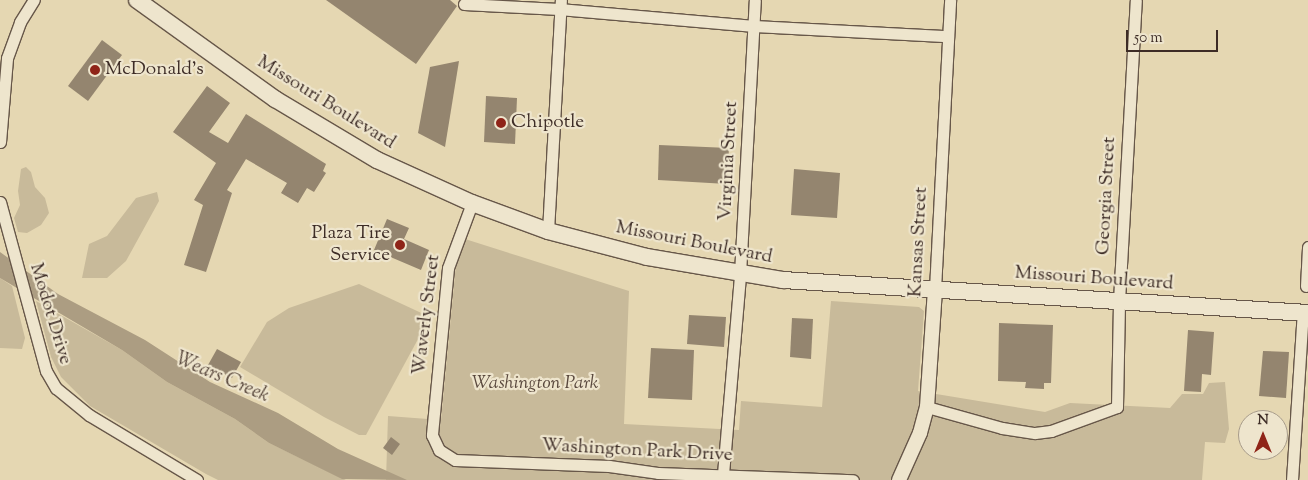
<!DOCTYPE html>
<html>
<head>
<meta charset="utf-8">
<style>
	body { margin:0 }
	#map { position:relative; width:1308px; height:480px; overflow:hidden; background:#e5d7b2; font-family:"Sorts Mill Goudy",serif }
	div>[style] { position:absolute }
	.green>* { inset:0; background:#c8ba9a }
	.water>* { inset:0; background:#ac9d82 }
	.building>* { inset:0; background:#94856f }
	.roads { filter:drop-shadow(1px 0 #675749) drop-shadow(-1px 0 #675749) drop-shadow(0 1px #675749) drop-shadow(0 -1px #675749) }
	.minor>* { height:11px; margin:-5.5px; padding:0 5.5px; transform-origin:5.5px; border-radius:5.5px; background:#eee5cd }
	.tertiary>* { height:14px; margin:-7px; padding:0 7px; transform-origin:7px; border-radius:7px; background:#eee5cd }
	.secondary>* { height:16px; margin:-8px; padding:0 8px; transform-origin:8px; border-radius:8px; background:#eee5cd }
	.dots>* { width:14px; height:14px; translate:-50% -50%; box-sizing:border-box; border:2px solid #eee5cd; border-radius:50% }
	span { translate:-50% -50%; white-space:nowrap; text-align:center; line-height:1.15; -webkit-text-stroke:4.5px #eee5cd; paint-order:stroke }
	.poi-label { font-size:19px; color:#3d2c26 }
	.left { translate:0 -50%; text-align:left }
	.right { translate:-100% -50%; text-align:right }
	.street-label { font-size:19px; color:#3d2c26 }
	.park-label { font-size:19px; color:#59483d; font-style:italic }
	.water-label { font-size:20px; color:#59483d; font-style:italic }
	.north { position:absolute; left:1238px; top:410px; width:50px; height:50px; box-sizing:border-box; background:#eee5cd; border:1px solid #a79b8a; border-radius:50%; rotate:0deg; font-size:14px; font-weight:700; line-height:20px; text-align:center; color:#3d2c26 }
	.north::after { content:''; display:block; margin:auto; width:18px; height:22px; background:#8f2418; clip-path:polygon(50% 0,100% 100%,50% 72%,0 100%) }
	.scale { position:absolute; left:1126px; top:30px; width:92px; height:22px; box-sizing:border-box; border:2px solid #3d2c26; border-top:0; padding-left:6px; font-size:15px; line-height:18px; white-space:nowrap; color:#3d2c26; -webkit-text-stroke:4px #eee5cd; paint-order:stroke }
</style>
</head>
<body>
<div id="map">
	<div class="green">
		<i style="clip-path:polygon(26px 167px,31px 172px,35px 187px,45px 198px,49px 213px,41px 225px,27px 233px,18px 232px,14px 218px,20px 205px,18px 191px,21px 169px)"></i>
		<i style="clip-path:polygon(157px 192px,159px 201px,126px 261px,107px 278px,82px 278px,89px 244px,107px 236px,136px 198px)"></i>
		<i style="clip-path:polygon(465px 239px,629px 291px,624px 424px,739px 430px,741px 401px,822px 407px,831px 301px,919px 307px,924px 311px,918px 391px,1045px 412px,1070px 403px,1170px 408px,1182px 394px,1203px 394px,1209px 383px,1225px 382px,1229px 429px,1225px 443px,1205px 442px,1202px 480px,386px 480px,388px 416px,441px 420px,457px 253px)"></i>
		<i style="clip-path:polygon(0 278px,12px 286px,25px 338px,22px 349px,0 348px)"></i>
		<i style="clip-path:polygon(359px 284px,430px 317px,366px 435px,359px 435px,324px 417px,240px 367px,267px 322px,289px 308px)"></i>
		<i style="clip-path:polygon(36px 301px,122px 350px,167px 382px,235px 419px,269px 443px,346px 480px,218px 480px,206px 474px,90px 406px,61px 377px,51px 357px)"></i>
	</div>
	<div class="water">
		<i style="clip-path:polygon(0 252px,58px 294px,145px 340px,210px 382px,278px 413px,338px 449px,407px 480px,342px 479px,269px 443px,235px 419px,167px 382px,122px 350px,0 278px)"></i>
	</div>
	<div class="building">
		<i style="clip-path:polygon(326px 0,450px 0,457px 6px,416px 64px)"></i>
		<i style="clip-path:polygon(102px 40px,122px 55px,88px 101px,68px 86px)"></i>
		<i style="clip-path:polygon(459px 61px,445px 147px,418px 133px,430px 67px)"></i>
		<i style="clip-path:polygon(207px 86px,230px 103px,209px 132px,228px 143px,246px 114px,326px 164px,323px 171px,326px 173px,314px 192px,307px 188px,298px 203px,281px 193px,287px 183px,246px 159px,227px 190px,232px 193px,206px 272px,184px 265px,203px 205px,194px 200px,216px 163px,173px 132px)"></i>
		<i style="clip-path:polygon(486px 96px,517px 98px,515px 144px,484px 142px)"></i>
		<i style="clip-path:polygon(659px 145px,729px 148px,727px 184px,658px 180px)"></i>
		<i style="clip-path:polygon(794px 169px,840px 173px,837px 218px,791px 215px)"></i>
		<i style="clip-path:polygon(387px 219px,409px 228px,404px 239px,429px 250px,421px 270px,374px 250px)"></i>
		<i style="clip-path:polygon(689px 315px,726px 317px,724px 347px,687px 344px)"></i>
		<i style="clip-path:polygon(792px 318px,813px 319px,811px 359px,790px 357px)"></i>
		<i style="clip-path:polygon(999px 323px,1053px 325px,1051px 383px,1044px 383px,1044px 389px,1025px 388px,1026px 382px,998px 381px)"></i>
		<i style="clip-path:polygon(1188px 330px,1214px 332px,1211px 375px,1202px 374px,1201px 392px,1184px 391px)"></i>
		<i style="clip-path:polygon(651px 348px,694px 350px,692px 400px,648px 398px)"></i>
		<i style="clip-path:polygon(217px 349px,241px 362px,232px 378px,208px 365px)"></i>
		<i style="clip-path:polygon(1263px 351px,1289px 352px,1286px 398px,1259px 396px)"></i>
		<i style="clip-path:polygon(391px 437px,400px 444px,392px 455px,383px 448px)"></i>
	</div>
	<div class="roads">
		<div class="minor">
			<i style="left:464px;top:4px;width:95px;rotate:3deg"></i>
			<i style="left:559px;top:9px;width:196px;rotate:5deg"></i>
			<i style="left:754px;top:26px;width:194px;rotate:3deg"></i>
			<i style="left:0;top:142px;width:84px;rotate:-85.2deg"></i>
			<i style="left:7px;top:58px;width:38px;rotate:-70deg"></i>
			<i style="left:20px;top:22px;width:26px;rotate:-58deg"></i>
			<i style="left:0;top:202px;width:175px;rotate:74.8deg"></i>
			<i style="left:46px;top:371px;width:20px;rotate:60deg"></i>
			<i style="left:56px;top:388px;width:43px;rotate:39.3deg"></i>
			<i style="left:89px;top:415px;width:126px;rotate:31deg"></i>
			<i style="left:472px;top:203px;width:69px;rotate:110.3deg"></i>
			<i style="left:448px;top:268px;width:168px;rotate:95.5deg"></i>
			<i style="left:432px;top:435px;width:17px;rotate:65deg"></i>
			<i style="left:439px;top:450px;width:19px;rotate:32deg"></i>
			<i style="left:455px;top:460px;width:154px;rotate:2.2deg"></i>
			<i style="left:609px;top:466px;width:49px;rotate:8.1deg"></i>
			<i style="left:658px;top:473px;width:195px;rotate:2.1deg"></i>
			<i style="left:548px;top:231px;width:231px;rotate:-86.8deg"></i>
			<i style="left:1306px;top:286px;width:39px;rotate:-87deg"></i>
			<i style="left:935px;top:289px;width:289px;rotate:-87deg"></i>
			<i style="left:927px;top:407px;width:78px;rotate:15.6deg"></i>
			<i style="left:1002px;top:428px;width:33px;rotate:9deg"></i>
			<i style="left:1035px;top:433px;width:16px;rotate:-7deg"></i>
			<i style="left:1051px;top:431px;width:70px;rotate:-20deg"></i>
			<i style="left:1117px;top:407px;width:106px;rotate:-88.9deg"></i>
			<i style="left:1119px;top:301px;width:301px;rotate:-86.8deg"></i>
			<i style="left:723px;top:474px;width:201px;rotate:-85.1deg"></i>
			<i style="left:740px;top:274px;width:274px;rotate:-86.9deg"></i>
			<i style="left:1292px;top:480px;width:168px;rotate:-86.3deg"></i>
		</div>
		<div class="tertiary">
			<i style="left:899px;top:480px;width:51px;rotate:-65.9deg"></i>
			<i style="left:920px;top:433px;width:27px;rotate:-75deg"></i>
			<i style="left:927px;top:407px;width:118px;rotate:-86.1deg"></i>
		</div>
		<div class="secondary">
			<i style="left:137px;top:0;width:170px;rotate:35.7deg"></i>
			<i style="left:275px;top:99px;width:119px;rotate:30.9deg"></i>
			<i style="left:377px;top:160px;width:104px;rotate:24.4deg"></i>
			<i style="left:472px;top:203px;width:81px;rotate:20.2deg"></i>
			<i style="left:548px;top:231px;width:102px;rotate:14.7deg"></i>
			<i style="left:647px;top:257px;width:138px;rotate:9.6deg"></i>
			<i style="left:783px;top:280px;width:526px;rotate:3.6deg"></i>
		</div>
	</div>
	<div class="dots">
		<i style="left:95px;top:70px;background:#8f2418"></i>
		<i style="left:501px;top:123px;background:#8f2418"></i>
		<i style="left:400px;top:245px;background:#8f2418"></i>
	</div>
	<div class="poi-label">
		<span class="left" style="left:105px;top:70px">McDonald's</span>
		<span class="left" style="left:511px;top:123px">Chipotle</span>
		<span class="right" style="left:390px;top:245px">Plaza Tire<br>Service</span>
	</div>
	<div class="street-label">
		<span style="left:326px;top:103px;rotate:32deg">Missouri Boulevard</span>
		<span style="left:729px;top:161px;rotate:-87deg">Virginia Street</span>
		<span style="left:1107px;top:196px;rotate:-87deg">Georgia Street</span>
		<span style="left:919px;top:242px;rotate:-87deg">Kansas Street</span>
		<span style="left:694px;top:243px;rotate:11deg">Missouri Boulevard</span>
		<span style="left:1094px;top:279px;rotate:4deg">Missouri Boulevard</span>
		<span style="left:50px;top:314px;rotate:73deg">Modot Drive</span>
		<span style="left:427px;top:315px;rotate:-83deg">Waverly Street</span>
		<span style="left:637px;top:451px;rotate:3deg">Washington Park Drive</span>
	</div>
	<div class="park-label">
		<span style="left:535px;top:384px">Washington Park</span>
	</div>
	<div class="water-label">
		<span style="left:222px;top:378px;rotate:23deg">Wears Creek</span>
	</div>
	<div class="north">N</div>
	<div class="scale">50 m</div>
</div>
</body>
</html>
